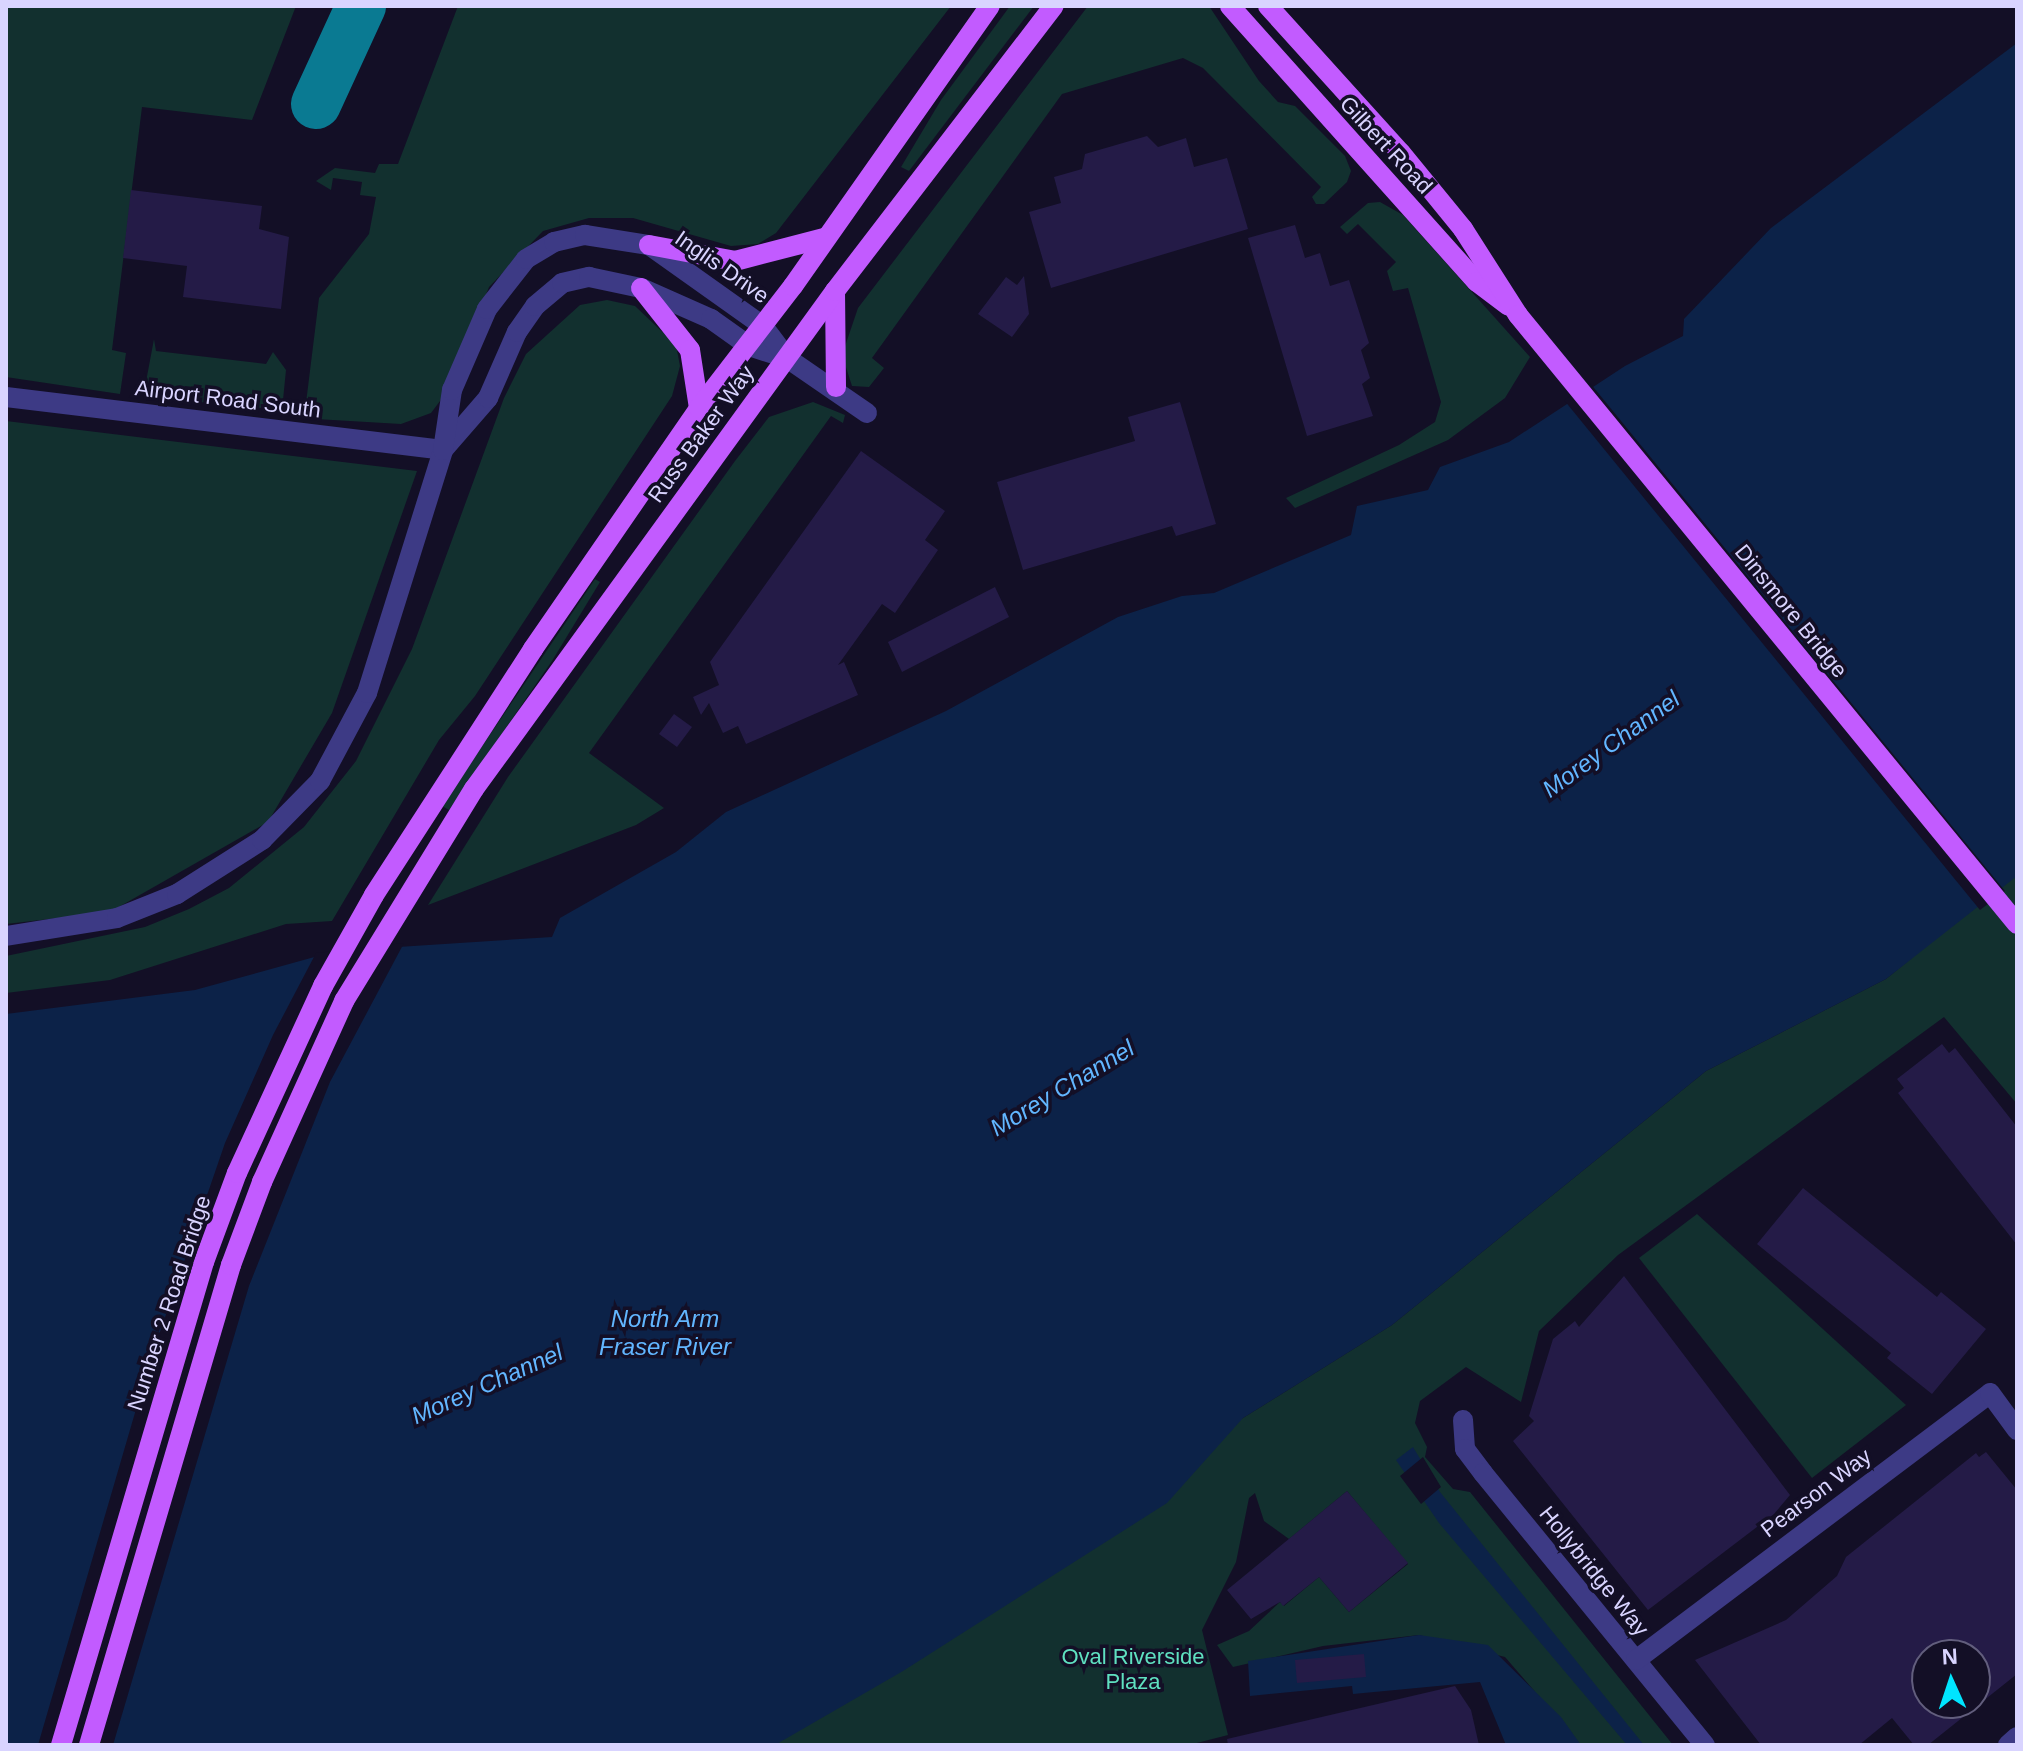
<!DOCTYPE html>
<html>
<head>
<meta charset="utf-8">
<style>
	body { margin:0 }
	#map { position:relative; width:2023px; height:1751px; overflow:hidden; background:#130f26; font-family:Arial,sans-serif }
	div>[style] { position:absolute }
	.green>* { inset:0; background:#12302f }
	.water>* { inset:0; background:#0c2248 }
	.pier>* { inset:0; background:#130f26 }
	.taxiway>* { height:50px; margin:-25px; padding:0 25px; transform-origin:25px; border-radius:25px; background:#0a7a92 }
	.building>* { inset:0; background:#241b47 }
	.minor>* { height:20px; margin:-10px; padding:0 10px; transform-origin:10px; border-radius:10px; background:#3d3a85 }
	.major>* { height:20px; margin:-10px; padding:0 10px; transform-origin:10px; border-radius:10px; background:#c25bff }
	span { translate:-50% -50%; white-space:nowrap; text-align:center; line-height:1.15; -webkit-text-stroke:7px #130f26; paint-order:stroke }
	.street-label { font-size:22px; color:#d9d4ff }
	.park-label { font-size:22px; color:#5fe0c0 }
	.water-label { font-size:24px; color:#62b6ff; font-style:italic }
	.frame { position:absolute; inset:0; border:8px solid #d9d4ff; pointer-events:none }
	.north { position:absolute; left:1911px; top:1639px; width:80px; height:80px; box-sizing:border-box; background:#130f26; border:2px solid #625e7d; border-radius:50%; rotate:357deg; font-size:22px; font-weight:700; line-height:32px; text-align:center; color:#d9d4ff }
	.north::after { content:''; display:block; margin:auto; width:28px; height:36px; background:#00e5ff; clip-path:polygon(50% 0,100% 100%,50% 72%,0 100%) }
</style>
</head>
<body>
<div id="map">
	<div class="green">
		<i style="clip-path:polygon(6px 6px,296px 6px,252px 120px,142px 107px,112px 350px,126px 353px,120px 394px,6px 377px)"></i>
		<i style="clip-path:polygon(458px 6px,951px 6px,776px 233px,758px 244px,731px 246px,633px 218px,589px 218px,543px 231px,489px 287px,446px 393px,431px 413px,401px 424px,316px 419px,306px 403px,319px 298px,369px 234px,376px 197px,360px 195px,362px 182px,333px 178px,331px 190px,316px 181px,335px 168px,375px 173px,379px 164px,398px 164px)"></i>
		<i style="clip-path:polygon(1010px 6px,1034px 6px,909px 171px,901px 167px,941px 100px)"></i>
		<i style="clip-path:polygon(1088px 6px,1209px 6px,1259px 81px,1278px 102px,1295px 106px,1345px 156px,1351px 171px,1347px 182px,1324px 204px,1316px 204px,1312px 197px,1321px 187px,1203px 68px,1183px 58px,1062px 94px,872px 358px,884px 368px,869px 387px,852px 386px,842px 355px,858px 308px)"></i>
		<i style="clip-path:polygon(1380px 202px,1403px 215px,1530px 357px,1505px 398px,1448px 440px,1295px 508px,1286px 498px,1399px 445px,1435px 422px,1441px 402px,1408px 288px,1393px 291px,1387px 271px,1396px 262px,1358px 224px,1347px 234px,1340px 227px,1368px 203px)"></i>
		<i style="clip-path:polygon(607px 300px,635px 306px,676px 345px,680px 366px,672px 396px,475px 696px,439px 740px,332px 921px,286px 924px,110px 980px,6px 993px,6px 956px,145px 927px,189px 909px,229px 888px,304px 827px,356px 761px,412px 649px,504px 398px,526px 354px,580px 305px)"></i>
		<i style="clip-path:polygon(154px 339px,156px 351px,266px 364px,273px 352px,286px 370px,282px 410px,150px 397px,145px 387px)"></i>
		<i style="clip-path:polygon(813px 402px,845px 415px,843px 423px,831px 416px,589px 753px,664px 808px,636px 825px,428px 905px,508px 777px,735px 461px,769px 417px)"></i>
		<i style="clip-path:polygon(6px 421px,417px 471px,332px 713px,268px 822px,110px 912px,6px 924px)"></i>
		<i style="clip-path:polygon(595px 579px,600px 582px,552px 661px,449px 810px,442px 806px)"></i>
		<i style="clip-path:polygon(2017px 872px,2017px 1104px,1944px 1017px,1618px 1255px,1539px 1331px,1521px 1402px,1466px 1367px,1420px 1401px,1415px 1423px,1427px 1447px,1425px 1457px,1453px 1489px,1470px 1492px,1673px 1745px,1581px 1745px,1505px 1657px,1419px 1635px,1323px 1646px,1233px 1667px,1217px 1645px,1249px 1631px,1280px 1602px,1284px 1606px,1319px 1577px,1349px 1612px,1408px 1564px,1347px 1491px,1289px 1539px,1264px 1521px,1255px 1493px,1249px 1498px,1236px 1562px,1202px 1630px,1228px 1735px,1189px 1745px,651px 1745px,1243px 1418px,1392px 1325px,1706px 1071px,1886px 979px)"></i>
		<i style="clip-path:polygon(1697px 1214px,1906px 1405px,1812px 1478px,1639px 1258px)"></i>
	</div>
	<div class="water">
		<i style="clip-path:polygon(2017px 43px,2017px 876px,1886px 979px,1706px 1071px,1392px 1325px,1243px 1418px,1167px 1503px,903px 1671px,775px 1745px,6px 1745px,6px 1014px,195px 990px,336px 951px,552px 937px,560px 918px,676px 852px,726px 812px,946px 711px,1118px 617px,1182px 596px,1214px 593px,1351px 535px,1357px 506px,1428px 490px,1440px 467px,1509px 442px,1625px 366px,1683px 336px,1684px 319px,1771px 228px)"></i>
		<i style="clip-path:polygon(1413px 1447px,1440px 1492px,1644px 1745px,1627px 1745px,1439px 1523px,1396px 1460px)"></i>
		<i style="clip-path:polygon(1419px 1635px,1488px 1645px,1561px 1717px,1581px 1745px,1506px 1745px,1480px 1682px,1353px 1694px,1352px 1686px,1250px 1696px,1248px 1661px)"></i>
	</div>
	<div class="pier">
		<i style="clip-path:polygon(1590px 383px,2005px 891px,1980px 910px,1564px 400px)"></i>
		<i style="clip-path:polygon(404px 943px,330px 1082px,249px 1286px,113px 1745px,38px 1745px,146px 1375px,142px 1374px,147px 1355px,152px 1355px,225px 1143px,273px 1035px,316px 953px)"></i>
		<i style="clip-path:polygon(1423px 1457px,1441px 1487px,1421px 1504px,1400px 1476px)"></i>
	</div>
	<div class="taxiway">
		<i style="left:316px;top:104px;width:108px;rotate:-65.3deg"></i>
	</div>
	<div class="building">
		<i style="clip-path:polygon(1147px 136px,1158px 147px,1186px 138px,1194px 167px,1227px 158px,1248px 229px,1051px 288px,1029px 212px,1061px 203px,1054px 177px,1082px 169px,1085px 154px)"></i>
		<i style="clip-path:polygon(131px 190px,262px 206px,259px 229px,289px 237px,281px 309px,183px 297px,187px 266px,123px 258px)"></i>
		<i style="clip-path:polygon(1295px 225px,1305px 258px,1320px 253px,1330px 286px,1349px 280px,1369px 343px,1361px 350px,1370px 378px,1362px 384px,1373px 416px,1307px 436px,1248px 238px)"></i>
		<i style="clip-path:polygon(1024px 276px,1029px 314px,1012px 337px,978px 314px,1006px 277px,1017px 285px)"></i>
		<i style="clip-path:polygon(1180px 402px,1216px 524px,1176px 536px,1172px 526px,1023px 570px,997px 482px,1135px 441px,1128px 417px)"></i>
		<i style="clip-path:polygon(861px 451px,945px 511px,925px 540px,938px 550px,895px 613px,882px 604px,838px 665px,844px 662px,858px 695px,746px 744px,738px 726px,723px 733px,709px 703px,701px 715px,693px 697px,719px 685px,710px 662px)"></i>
		<i style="clip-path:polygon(995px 587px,1009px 617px,902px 672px,888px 642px)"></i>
		<i style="clip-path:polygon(674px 714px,692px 727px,677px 747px,659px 734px)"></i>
		<i style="clip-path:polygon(1942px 1044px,1949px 1053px,1955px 1048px,2017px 1127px,2017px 1245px,1898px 1093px,1904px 1088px,1897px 1079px)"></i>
		<i style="clip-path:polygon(1803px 1188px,1937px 1297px,1941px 1292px,1986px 1329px,1932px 1394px,1887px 1358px,1891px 1353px,1757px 1244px)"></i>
		<i style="clip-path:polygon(1624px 1276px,1790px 1495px,1774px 1514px,1648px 1610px,1513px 1441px,1534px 1421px,1529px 1416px,1553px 1339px,1575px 1321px,1579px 1327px)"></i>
		<i style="clip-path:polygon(evenodd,1986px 1452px,2017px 1490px,2017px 1674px,1928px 1745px,1914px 1745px,1892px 1718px,1859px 1745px,1761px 1745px,1695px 1660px,1786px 1620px,1837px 1576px,1846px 1557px,1976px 1453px,1979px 1457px,1986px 1452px,1927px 1655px,1975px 1655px,1975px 1703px,1927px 1703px,1927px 1655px)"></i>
		<i style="clip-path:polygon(1347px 1491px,1408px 1563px,1349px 1612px,1319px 1577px,1283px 1606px,1280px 1602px,1251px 1619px,1227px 1590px)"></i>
		<i style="clip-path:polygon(1364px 1654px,1366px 1677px,1297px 1683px,1295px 1660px)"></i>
		<i style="clip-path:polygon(1455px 1686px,1471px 1710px,1479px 1745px,1228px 1745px,1227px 1739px)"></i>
	</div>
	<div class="minor">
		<i style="left:6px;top:397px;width:440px;rotate:6.9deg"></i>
		<i style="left:443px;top:450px;width:69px;rotate:-49.1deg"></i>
		<i style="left:488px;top:398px;width:72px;rotate:-66.3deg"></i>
		<i style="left:517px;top:332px;width:32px;rotate:-55deg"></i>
		<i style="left:535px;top:306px;width:35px;rotate:-40deg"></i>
		<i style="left:562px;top:283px;width:28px;rotate:-13deg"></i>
		<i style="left:589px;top:277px;width:53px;rotate:11.9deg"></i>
		<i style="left:641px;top:288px;width:77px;rotate:23.9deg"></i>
		<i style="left:711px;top:319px;width:47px;rotate:35.4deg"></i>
		<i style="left:749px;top:346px;width:40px;rotate:18deg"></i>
		<i style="left:787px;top:358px;width:97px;rotate:34.5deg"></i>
		<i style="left:6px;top:936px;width:112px;rotate:-9.2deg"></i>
		<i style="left:117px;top:918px;width:65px;rotate:-21.8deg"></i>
		<i style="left:177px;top:894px;width:101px;rotate:-32.4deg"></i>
		<i style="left:262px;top:840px;width:83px;rotate:-45.5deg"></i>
		<i style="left:320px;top:781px;width:100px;rotate:-61.9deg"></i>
		<i style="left:367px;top:693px;width:255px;rotate:-72.6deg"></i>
		<i style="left:443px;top:450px;width:61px;rotate:-81.5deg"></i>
		<i style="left:452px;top:390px;width:88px;rotate:-66.6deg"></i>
		<i style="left:487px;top:309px;width:63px;rotate:-52deg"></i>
		<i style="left:526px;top:259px;width:33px;rotate:-31deg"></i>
		<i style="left:554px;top:242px;width:32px;rotate:-13deg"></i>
		<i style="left:585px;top:235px;width:65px;rotate:8.9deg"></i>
		<i style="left:649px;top:245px;width:140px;rotate:35.4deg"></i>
		<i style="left:763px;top:326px;width:40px;rotate:53deg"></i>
		<i style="left:1463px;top:1420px;width:29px;rotate:86deg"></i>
		<i style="left:1465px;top:1449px;width:30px;rotate:53deg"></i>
		<i style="left:1483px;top:1473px;width:351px;rotate:50.8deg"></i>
		<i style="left:1636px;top:1660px;width:443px;rotate:-37deg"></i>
		<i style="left:1990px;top:1393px;width:46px;rotate:53.9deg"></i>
		<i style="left:2008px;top:1745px;width:12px;rotate:-42deg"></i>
	</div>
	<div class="major">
		<i style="left:1230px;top:6px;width:370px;rotate:48.2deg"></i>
		<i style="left:1477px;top:282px;width:39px;rotate:37deg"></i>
		<i style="left:1268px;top:6px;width:198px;rotate:47.9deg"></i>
		<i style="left:1401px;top:153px;width:98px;rotate:50.8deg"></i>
		<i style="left:1463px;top:229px;width:102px;rotate:57.4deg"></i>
		<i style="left:1518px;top:315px;width:787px;rotate:50.67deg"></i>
		<i style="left:649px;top:245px;width:87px;rotate:10.5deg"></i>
		<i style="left:735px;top:261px;width:92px;rotate:-14.5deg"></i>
		<i style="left:641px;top:288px;width:79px;rotate:51.7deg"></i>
		<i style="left:690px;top:350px;width:59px;rotate:81.2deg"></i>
		<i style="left:835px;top:291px;width:96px;rotate:89.4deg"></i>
		<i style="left:61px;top:1745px;width:504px;rotate:-73.51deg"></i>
		<i style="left:204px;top:1262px;width:95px;rotate:-69.7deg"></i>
		<i style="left:237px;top:1173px;width:206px;rotate:-65.3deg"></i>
		<i style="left:323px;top:986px;width:104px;rotate:-60.7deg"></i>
		<i style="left:374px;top:895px;width:293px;rotate:-57.1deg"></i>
		<i style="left:533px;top:649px;width:293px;rotate:-55.4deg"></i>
		<i style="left:699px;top:408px;width:154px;rotate:-52.4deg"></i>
		<i style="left:793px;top:286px;width:342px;rotate:-54.9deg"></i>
		<i style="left:89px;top:1745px;width:501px;rotate:-73.52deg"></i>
		<i style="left:231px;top:1265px;width:89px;rotate:-69.5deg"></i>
		<i style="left:262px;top:1182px;width:199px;rotate:-65.6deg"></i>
		<i style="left:344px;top:1001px;width:249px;rotate:-58.5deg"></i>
		<i style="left:474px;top:789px;width:615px;rotate:-54.06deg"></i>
		<i style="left:835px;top:291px;width:359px;rotate:-52.5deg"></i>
	</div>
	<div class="street-label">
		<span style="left:1386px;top:145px;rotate:47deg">Gilbert Road</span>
		<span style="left:722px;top:267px;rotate:35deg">Inglis Drive</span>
		<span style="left:228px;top:399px;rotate:7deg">Airport Road South</span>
		<span style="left:701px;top:434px;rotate:-54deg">Russ Baker Way</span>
		<span style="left:1791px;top:611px;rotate:51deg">Dinsmore Bridge</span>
		<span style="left:169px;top:1303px;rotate:-72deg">Number 2 Road Bridge</span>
		<span style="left:1816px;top:1493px;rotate:-37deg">Pearson Way</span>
		<span style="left:1594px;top:1571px;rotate:51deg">Hollybridge Way</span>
	</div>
	<div class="park-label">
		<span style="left:1133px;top:1669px">Oval Riverside<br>Plaza</span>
	</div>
	<div class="water-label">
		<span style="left:1611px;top:744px;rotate:-36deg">Morey Channel</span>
		<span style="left:1062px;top:1088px;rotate:-31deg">Morey Channel</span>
		<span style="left:665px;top:1333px">North Arm<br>Fraser River</span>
		<span style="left:487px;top:1384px;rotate:-24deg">Morey Channel</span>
	</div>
	<div class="frame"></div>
	<div class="north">N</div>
</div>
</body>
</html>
